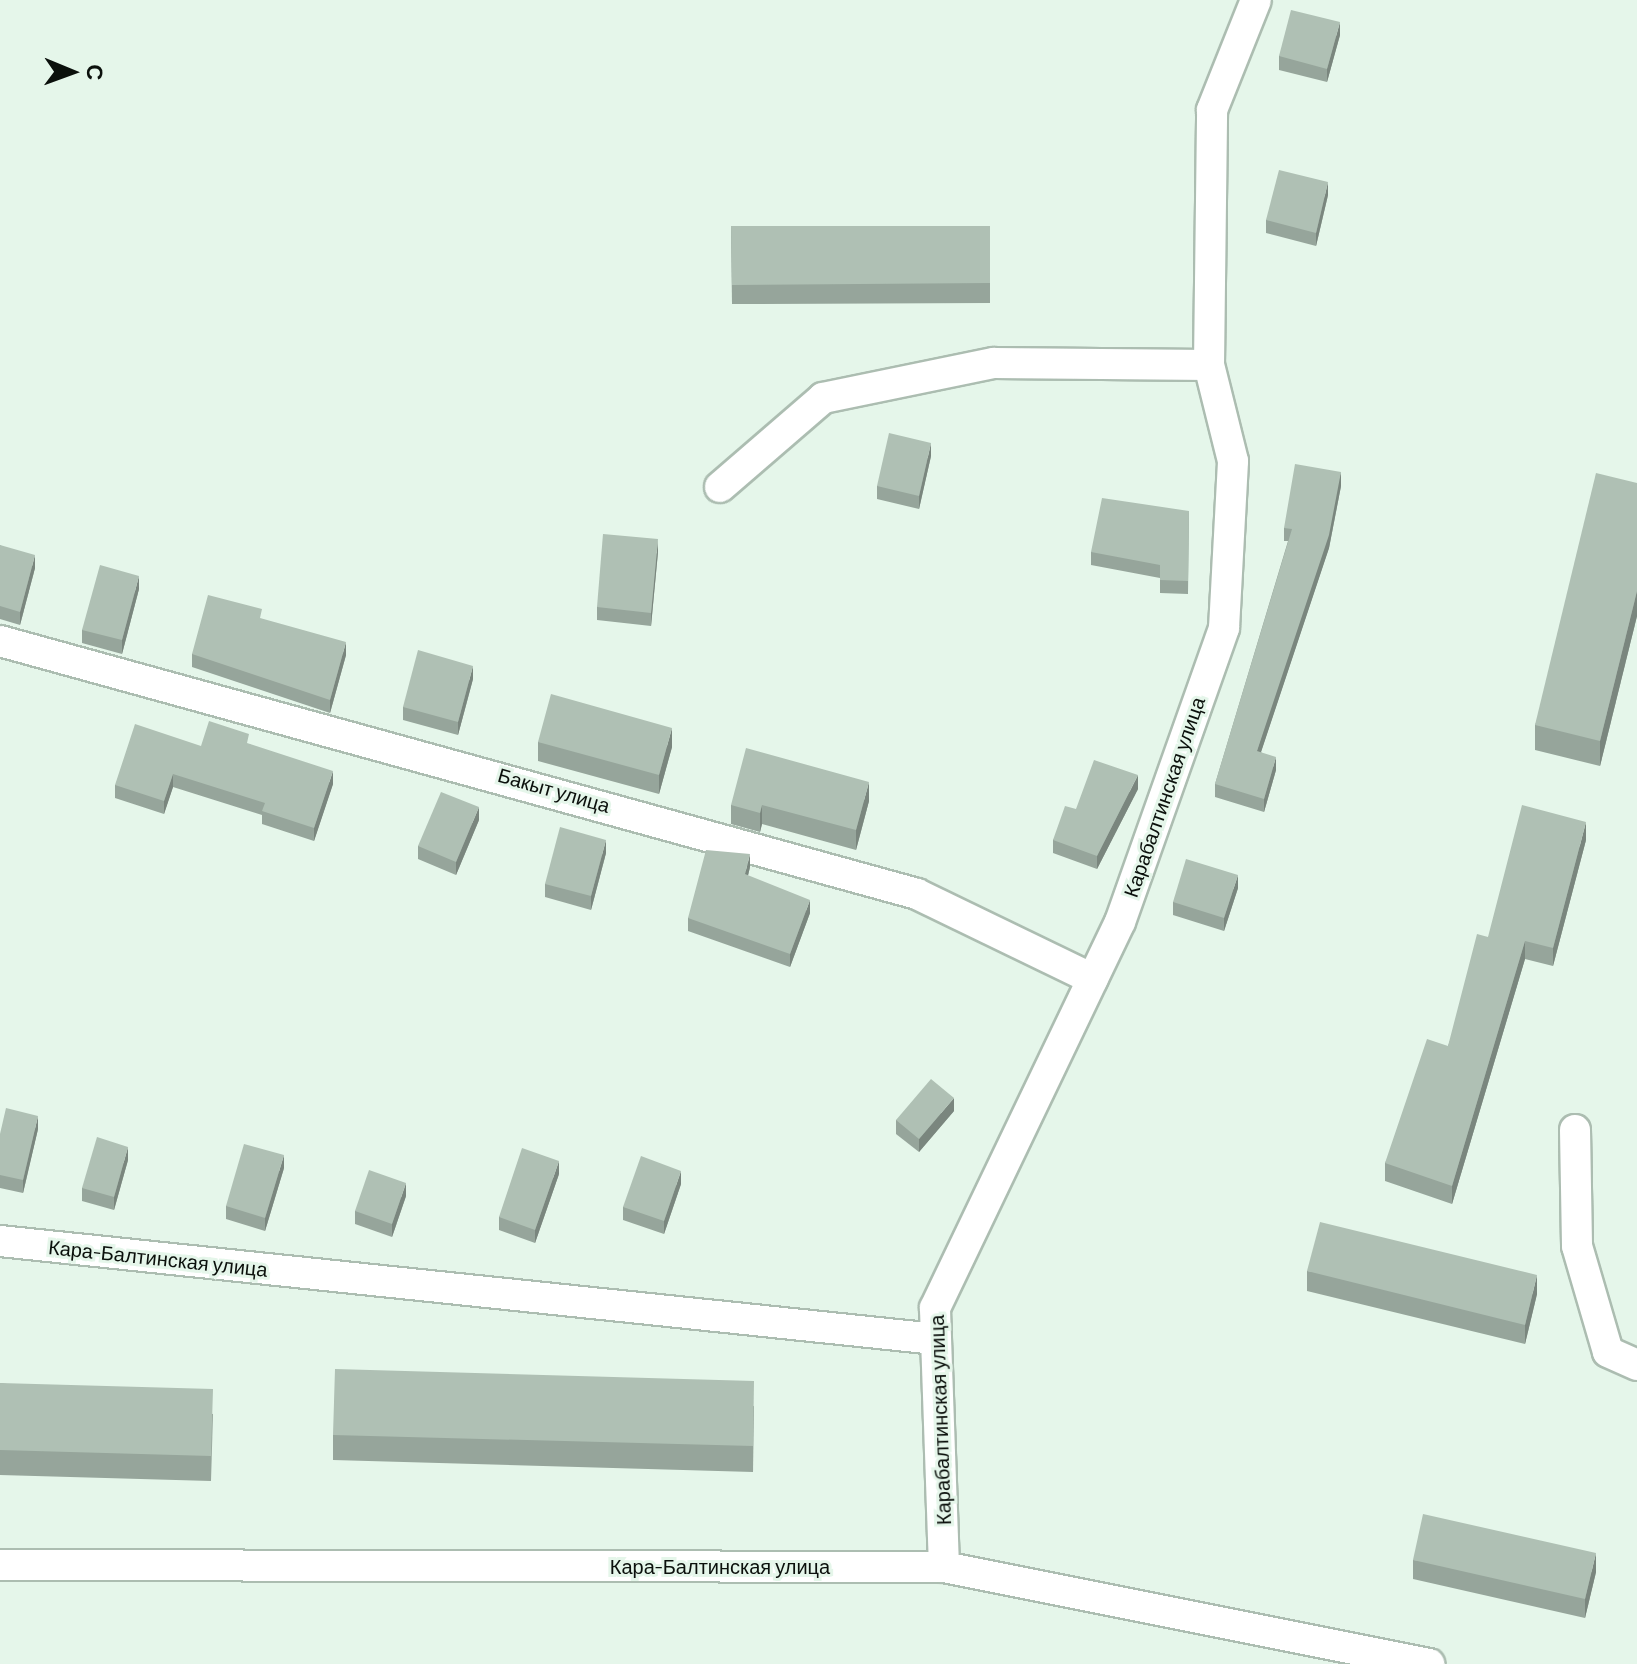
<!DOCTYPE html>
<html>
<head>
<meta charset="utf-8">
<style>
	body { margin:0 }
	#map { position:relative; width:1637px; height:1664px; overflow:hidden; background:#e5f6ea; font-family:Barlow,sans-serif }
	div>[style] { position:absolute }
	.roads { filter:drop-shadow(2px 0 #acbdb1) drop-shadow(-2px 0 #acbdb1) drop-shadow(0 2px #acbdb1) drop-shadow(0 -2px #acbdb1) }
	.street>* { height:30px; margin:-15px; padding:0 15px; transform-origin:15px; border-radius:15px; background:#fff }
	.wall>* { inset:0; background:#96a59b }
	.shaded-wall>* { inset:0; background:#7a867e }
	.building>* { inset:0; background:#afc0b4 }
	span { translate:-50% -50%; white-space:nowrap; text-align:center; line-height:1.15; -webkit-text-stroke:6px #e5f6ea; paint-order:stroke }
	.street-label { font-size:20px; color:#0b100c }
	.north { position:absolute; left:32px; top:32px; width:80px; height:80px; -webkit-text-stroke:6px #e5f6ea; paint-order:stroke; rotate:91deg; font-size:22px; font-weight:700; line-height:32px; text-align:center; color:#0b100c }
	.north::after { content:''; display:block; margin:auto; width:28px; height:36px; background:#0b100c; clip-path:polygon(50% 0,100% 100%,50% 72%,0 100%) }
</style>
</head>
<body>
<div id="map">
	<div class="roads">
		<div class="street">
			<i style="left:720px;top:487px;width:136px;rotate:-40.8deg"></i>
			<i style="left:823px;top:398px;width:175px;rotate:-11.6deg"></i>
			<i style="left:994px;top:363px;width:215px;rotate:0.5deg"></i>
			<i style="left:0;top:641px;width:951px;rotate:15.42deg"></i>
			<i style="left:917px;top:894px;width:195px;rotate:25.8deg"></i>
			<i style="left:1575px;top:1130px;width:116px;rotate:89deg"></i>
			<i style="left:1577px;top:1246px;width:110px;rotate:73.7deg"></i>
			<i style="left:1608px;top:1352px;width:32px;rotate:24deg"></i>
			<i style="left:0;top:1241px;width:941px;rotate:5.98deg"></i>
			<i style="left:0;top:1565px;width:944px;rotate:0.12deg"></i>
			<i style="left:944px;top:1567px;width:495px;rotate:11.3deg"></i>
			<i style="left:944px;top:1567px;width:259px;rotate:-92deg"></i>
			<i style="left:935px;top:1308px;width:428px;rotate:-64.4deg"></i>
			<i style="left:1120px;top:922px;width:312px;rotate:-70.5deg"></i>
			<i style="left:1224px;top:628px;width:167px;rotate:-86.9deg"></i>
			<i style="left:1233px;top:461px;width:99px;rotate:-104deg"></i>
			<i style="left:1209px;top:365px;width:255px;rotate:-89.3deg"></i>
			<i style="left:1212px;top:110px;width:118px;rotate:-68.2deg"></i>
		</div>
	</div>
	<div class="wall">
		<i style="clip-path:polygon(1340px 35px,1327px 82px,1279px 70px,1279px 56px)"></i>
		<i style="clip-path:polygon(1328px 195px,1316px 246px,1266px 233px,1266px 220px)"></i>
		<i style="clip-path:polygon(731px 226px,990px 226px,990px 303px,732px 304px)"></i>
		<i style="clip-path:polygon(931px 456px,919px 509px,877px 499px,877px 486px)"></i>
		<i style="clip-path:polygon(1637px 483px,1637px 616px,1600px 766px,1535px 750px,1535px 725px)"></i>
		<i style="clip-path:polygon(1341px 486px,1329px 548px,1261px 752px,1276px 770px,1264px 812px,1215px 797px,1215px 784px,1288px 541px,1284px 541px,1284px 528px)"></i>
		<i style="clip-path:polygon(1189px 511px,1188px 594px,1160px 593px,1160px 578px,1091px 565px,1091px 552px)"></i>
		<i style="clip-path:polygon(0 545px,35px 568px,20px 625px,0 619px)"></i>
		<i style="clip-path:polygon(658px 552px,651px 626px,597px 620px,597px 607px)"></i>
		<i style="clip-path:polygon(139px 589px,122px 654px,82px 643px,82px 630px)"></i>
		<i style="clip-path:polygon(262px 619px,346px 655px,330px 713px,192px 667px,192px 654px)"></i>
		<i style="clip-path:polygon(473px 679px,458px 735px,403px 720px,403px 707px)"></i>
		<i style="clip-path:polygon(538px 742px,672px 747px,659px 794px,538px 761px)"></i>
		<i style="clip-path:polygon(249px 744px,333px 784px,314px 841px,262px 824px,262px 815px,173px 787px,164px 814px,115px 798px,115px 785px,201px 746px)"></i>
		<i style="clip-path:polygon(1138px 789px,1097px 869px,1053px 853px,1053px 840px,1076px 809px)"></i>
		<i style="clip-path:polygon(869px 801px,856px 850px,762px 824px,760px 832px,731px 824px,731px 805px)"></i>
		<i style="clip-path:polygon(479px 820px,456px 875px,418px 859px,418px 846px)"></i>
		<i style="clip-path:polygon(1586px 840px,1553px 966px,1525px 959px,1452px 1204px,1385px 1181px,1385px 1163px,1448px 1046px,1488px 937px)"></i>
		<i style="clip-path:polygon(606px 853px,591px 910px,545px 897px,545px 884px)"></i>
		<i style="clip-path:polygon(750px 867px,748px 876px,810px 913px,790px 967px,688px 931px,688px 918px)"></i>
		<i style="clip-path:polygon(1238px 888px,1224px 931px,1173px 915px,1173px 902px)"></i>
		<i style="clip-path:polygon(954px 1111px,919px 1152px,896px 1134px,896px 1120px)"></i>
		<i style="clip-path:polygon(38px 1129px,23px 1193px,0 1188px,0 1134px)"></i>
		<i style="clip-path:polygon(128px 1160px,114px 1210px,82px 1201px,82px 1188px)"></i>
		<i style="clip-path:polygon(284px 1168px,265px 1231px,226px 1219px,226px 1206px)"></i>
		<i style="clip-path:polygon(559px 1174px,535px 1243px,499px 1230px,499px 1217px)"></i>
		<i style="clip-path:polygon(681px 1184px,664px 1234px,623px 1220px,623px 1207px)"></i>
		<i style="clip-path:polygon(406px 1196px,392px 1237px,355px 1224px,355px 1211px)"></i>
		<i style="clip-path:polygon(1307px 1271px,1537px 1294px,1525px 1344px,1307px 1291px)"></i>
		<i style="clip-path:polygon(0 1383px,213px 1414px,211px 1481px,0 1475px)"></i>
		<i style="clip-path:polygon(754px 1406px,753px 1472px,333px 1460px,333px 1435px)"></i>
		<i style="clip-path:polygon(1413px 1560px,1596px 1572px,1585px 1618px,1413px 1579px)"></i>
	</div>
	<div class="shaded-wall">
		<i style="clip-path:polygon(1340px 22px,1340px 35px,1327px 82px,1327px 69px)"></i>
		<i style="clip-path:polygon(1328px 182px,1328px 195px,1316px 246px,1316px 233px)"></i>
		<i style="clip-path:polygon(931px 443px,931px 456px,919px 509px,919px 496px)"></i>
		<i style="clip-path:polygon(1341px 472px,1341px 486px,1329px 548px,1257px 764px,1257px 751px)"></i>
		<i style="clip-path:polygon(658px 539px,658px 552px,651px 626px,651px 613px)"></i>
		<i style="clip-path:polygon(35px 555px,35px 568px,20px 625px,20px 612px)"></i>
		<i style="clip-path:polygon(139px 576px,139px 589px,122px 654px,122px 640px)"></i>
		<i style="clip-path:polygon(1637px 591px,1637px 616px,1600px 766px,1600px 741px)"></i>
		<i style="clip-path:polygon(346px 642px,346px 655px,330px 713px,330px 700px)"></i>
		<i style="clip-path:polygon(473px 666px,473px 679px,458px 735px,458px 722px)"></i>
		<i style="clip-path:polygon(672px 728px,672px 747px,659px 794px,659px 775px)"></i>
		<i style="clip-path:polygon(1276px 757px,1276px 770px,1264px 812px,1264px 799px)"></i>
		<i style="clip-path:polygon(333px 771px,333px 784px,314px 841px,314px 828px)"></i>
		<i style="clip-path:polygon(173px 774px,173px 787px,164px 814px,164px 801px)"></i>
		<i style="clip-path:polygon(1138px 775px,1138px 789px,1097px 869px,1097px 856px)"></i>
		<i style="clip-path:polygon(869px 782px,869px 801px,856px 850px,856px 830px)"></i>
		<i style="clip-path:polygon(762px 805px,762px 824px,760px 832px,760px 813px)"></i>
		<i style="clip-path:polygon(479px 807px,479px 820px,456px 875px,456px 862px)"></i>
		<i style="clip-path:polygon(1586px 822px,1586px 840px,1553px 966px,1553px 948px)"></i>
		<i style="clip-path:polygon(606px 840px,606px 853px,591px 910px,591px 896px)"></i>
		<i style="clip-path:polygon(750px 854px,750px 867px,745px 887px,745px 874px)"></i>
		<i style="clip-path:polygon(1238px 875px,1238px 888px,1224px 931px,1224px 918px)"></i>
		<i style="clip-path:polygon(810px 900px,810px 913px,790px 967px,790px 954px)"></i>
		<i style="clip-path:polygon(1525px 941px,1525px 959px,1452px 1204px,1452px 1186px)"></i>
		<i style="clip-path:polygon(954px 1098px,954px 1111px,919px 1152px,919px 1139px)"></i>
		<i style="clip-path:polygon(38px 1116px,38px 1129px,23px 1193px,23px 1180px)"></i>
		<i style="clip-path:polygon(128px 1147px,128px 1160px,114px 1210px,114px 1197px)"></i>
		<i style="clip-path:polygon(284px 1155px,284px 1168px,265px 1231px,265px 1218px)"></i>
		<i style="clip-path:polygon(559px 1161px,559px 1174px,535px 1243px,535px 1230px)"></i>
		<i style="clip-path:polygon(681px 1171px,681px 1184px,664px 1234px,664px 1221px)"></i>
		<i style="clip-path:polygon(406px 1183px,406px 1196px,392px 1237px,392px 1224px)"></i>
		<i style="clip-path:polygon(1537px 1275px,1537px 1294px,1525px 1344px,1525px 1325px)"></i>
		<i style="clip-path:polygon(1596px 1553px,1596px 1572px,1585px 1618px,1585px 1599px)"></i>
	</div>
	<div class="building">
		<i style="clip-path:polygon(1291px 10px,1340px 22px,1327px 69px,1279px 56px)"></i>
		<i style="clip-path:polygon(1279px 170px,1328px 182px,1316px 233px,1266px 220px)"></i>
		<i style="clip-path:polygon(731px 226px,990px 226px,990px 283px,732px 285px)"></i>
		<i style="clip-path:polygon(889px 433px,931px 443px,919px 496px,877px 486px)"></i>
		<i style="clip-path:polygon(1295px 464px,1341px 472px,1329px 535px,1257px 751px,1276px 757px,1264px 799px,1215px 784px,1292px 529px,1284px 528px)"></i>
		<i style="clip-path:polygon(1596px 473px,1637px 483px,1637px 591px,1600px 741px,1535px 725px)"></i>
		<i style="clip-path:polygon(1102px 498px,1189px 511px,1188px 581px,1160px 580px,1160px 565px,1091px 552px)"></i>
		<i style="clip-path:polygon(603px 534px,658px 539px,651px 613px,597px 607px)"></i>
		<i style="clip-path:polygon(0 545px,35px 555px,20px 612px,0 606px)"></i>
		<i style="clip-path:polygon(100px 565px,139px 576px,122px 640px,82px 630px)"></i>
		<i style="clip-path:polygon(208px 595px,262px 609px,260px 618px,346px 642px,330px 700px,192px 654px)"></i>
		<i style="clip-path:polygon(418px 650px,473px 666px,458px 722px,403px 707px)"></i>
		<i style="clip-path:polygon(551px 694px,672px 728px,659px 775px,538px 742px)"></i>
		<i style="clip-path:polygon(209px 721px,249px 734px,247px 743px,333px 771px,314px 828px,262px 811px,265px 803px,173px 774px,164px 801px,115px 785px,135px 724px,201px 746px)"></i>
		<i style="clip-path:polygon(746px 748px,869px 782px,856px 830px,762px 805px,760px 813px,731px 805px)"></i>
		<i style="clip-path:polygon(1094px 760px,1138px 775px,1097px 856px,1053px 840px,1065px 806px,1076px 809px)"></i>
		<i style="clip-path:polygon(441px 792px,479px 807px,456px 862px,418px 846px)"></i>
		<i style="clip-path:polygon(1522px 805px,1586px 822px,1553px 948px,1525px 941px,1452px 1186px,1385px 1163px,1427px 1039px,1448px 1046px,1477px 934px,1488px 937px)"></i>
		<i style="clip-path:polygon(560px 827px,606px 840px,591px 896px,545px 884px)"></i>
		<i style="clip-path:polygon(706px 850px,750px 854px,745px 874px,810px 900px,790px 954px,688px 918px)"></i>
		<i style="clip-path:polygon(1186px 859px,1238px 875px,1224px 918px,1173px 902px)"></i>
		<i style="clip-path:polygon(931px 1079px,954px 1098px,919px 1139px,896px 1120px)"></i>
		<i style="clip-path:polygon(6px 1108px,38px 1116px,23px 1180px,0 1175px,0 1134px)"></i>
		<i style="clip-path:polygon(97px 1137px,128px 1147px,114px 1197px,82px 1188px)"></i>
		<i style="clip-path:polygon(244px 1144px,284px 1155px,265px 1218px,226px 1206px)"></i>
		<i style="clip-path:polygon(522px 1148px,559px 1161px,535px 1230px,499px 1217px)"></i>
		<i style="clip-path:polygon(641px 1156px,681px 1171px,664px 1221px,623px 1207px)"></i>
		<i style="clip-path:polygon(369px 1170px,406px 1183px,392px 1224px,355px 1211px)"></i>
		<i style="clip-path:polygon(1320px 1222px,1537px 1275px,1525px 1325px,1307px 1271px)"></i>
		<i style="clip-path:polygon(335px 1369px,754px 1381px,753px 1446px,333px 1435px)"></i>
		<i style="clip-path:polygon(0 1383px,213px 1389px,211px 1456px,0 1450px)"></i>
		<i style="clip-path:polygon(1423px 1514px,1596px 1553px,1585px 1599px,1413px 1560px)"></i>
	</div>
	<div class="street-label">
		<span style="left:554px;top:790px;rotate:16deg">Бакыт улица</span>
		<span style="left:1164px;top:797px;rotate:-71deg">Карабалтинская улица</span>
		<span style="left:158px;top:1258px;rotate:6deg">Кара-Балтинская улица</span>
		<span style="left:940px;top:1420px;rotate:-92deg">Карабалтинская улица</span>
		<span style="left:720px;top:1566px">Кара-Балтинская улица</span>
	</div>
	<div class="north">С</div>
</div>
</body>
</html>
